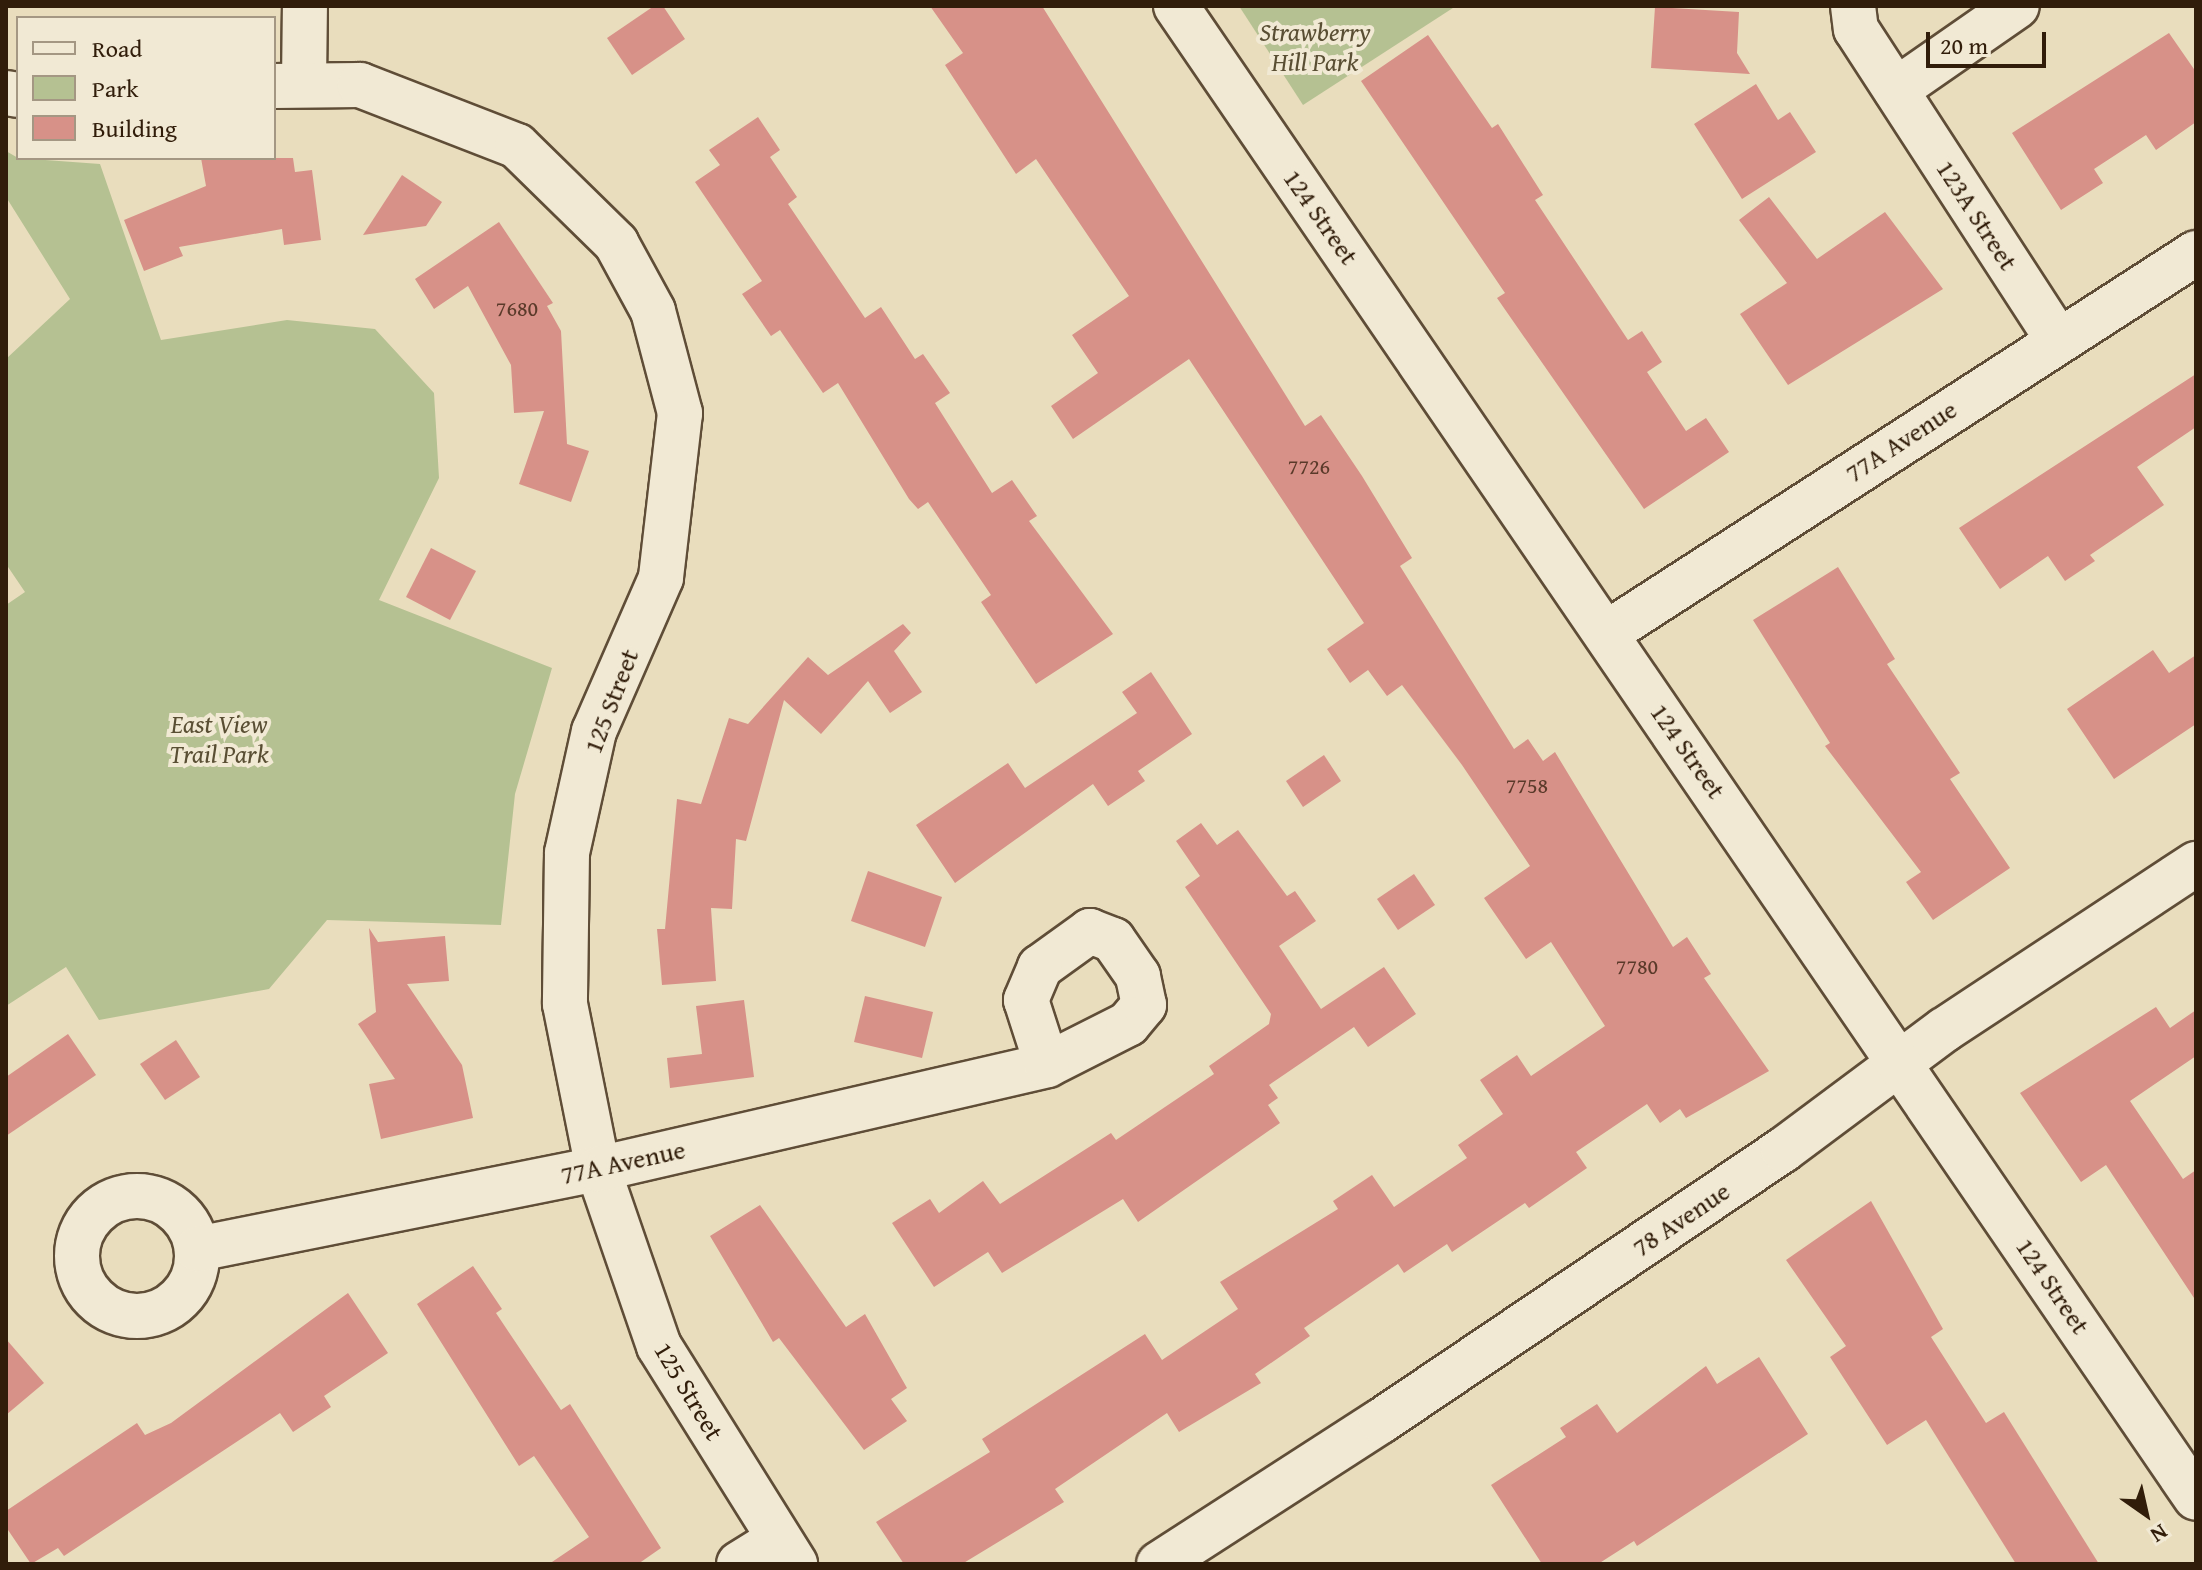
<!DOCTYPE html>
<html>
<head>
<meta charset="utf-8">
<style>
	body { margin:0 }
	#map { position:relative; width:2202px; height:1570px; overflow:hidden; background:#e9ddbd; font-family:"Gentium Book Plus",serif }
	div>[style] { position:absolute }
	.green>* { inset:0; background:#b5c192 }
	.building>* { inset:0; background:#d79188 }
	.roads { filter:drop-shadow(2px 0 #5f4d37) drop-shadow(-2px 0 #5f4d37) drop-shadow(0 2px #5f4d37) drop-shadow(0 -2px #5f4d37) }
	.street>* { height:44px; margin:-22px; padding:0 22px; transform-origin:22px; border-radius:22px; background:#f1e9d4 }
	.street>.ring { margin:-22px; padding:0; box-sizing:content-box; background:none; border:44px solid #f1e9d4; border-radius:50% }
	.secondary>* { height:44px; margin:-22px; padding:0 22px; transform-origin:22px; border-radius:22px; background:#f1e9d4 }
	span { translate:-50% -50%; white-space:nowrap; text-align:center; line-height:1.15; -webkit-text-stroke:8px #f1e9d4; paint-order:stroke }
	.number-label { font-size:22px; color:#5a3a2a }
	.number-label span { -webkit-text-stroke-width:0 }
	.park-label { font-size:26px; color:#594e33; font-style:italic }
	.street-label { font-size:26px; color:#311d0a }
	.frame { position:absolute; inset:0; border:8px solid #311d0a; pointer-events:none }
	.legend { position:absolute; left:16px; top:16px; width:260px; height:144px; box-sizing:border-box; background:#f1e9d4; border:2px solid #a49783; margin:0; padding:10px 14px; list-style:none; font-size:24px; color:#311d0a }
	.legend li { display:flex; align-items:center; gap:16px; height:40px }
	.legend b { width:40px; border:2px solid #a49783 }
	.north { position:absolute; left:2106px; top:1474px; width:80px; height:80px; -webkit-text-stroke:6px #f1e9d4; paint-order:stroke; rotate:146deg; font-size:22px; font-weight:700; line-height:32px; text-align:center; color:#311d0a }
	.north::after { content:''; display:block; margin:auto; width:28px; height:36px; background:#311d0a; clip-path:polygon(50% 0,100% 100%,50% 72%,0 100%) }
	.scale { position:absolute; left:1926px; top:32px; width:120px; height:36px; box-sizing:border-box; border:4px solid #311d0a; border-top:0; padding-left:10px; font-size:24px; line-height:28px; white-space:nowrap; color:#311d0a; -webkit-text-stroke:6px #f1e9d4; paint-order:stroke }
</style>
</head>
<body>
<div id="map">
	<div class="green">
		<i style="clip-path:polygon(1239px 6px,1456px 6px,1303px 105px)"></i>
		<i style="clip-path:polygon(6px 151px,18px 158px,100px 164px,161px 340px,287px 320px,375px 329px,434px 393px,439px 478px,379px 600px,552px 668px,515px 794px,501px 925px,327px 920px,269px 989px,99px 1020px,66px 967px,6px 1006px,6px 605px,25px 592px,6px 564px,6px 359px,70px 299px,6px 197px)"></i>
	</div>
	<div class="building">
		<i style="clip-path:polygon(654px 6px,663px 6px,685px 39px,632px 75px,607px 38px)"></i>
		<i style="clip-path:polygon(930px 6px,1042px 6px,1305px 426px,1321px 415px,1362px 476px,1412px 558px,1400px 566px,1514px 749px,1528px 739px,1543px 761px,1555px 752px,1673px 947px,1687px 937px,1711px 974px,1704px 978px,1769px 1071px,1686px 1118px,1680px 1109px,1660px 1123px,1647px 1104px,1576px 1152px,1587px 1168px,1529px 1208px,1525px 1203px,1452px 1252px,1447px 1244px,1404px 1273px,1398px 1264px,1304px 1328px,1310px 1336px,1255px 1374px,1261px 1383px,1179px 1432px,1167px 1413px,1055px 1489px,1064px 1502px,962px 1564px,904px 1564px,876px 1522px,990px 1452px,982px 1439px,1145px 1334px,1162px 1360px,1238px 1309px,1220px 1282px,1338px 1209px,1333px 1201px,1372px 1175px,1394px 1207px,1467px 1158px,1458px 1145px,1503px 1114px,1480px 1080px,1517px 1055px,1531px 1076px,1605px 1026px,1551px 942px,1526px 959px,1484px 898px,1530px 866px,1462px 765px,1402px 685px,1387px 696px,1368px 670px,1350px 683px,1327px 649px,1364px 623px,1189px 359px,1073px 439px,1051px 406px,1098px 373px,1072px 335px,1129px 296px,1036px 159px,1016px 174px,945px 65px,963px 53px)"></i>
		<i style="clip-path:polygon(1655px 7px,1739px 12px,1737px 53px,1750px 74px,1651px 68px)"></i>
		<i style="clip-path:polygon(2169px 33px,2196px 72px,2196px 122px,2156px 150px,2146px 135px,2094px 169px,2103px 183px,2061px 210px,2012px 133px)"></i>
		<i style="clip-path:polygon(1428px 35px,1492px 128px,1498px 124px,1543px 195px,1535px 200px,1628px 340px,1642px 331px,1662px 362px,1647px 372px,1686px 431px,1706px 418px,1729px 452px,1644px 509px,1497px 298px,1505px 293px,1361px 81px)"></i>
		<i style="clip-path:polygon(1756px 84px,1778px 120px,1790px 112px,1816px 152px,1742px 199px,1694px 124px)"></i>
		<i style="clip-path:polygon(758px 117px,780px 150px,770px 157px,797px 197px,788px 204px,865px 318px,881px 307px,915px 359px,923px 354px,950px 393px,935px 403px,992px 493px,1012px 480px,1037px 516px,1029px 521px,1113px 634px,1036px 684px,981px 602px,991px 595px,928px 502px,918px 509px,909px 499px,838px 383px,823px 393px,780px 330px,771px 336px,742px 294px,762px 281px,695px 182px,720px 165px,709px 150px)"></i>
		<i style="clip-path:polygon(201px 158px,293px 158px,295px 172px,312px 170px,321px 240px,284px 245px,282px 229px,179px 247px,183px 256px,144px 271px,124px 220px,206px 186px)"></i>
		<i style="clip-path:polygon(402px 175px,442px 202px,426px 226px,363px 235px)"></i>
		<i style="clip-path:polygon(1769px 197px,1817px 259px,1885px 212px,1943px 289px,1788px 385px,1740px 314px,1787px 283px,1739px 220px)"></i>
		<i style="clip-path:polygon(499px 222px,553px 303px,547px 306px,561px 331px,567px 444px,589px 451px,571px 502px,519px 484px,544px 411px,514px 413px,511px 365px,468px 286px,434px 309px,415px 279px)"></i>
		<i style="clip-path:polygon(2196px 374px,2196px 427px,2137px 467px,2164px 505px,2090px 555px,2095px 561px,2065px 581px,2048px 556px,2000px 589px,1959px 528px)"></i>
		<i style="clip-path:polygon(431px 548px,476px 571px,450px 620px,406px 597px)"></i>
		<i style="clip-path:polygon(1838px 567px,1895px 659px,1887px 664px,1960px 773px,1950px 779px,2010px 868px,1933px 920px,1906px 882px,1921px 872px,1825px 746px,1830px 743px,1753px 620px)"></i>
		<i style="clip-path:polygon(903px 624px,911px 633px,894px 651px,922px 692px,890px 713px,868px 681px,821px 734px,784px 700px,746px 841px,736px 839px,732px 909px,711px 908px,716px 981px,662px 985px,657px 929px,665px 929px,677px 799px,701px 804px,729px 718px,748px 724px,808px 657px,828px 675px)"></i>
		<i style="clip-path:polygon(2153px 650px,2169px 673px,2196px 655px,2196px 724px,2114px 779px,2067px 709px)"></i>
		<i style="clip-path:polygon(1151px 672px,1192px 734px,1138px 771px,1145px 781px,1108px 806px,1093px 784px,955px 883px,916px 825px,1008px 763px,1025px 788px,1137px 713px,1122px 692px)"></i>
		<i style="clip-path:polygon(1324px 755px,1341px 781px,1303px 807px,1286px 781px)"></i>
		<i style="clip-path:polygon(1201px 823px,1217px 845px,1238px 830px,1287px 896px,1295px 891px,1316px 921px,1279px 946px,1321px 1009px,1384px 967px,1416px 1014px,1368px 1047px,1354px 1027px,1269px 1085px,1278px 1098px,1268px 1105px,1280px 1123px,1138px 1222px,1123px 1199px,1002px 1273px,988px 1252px,934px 1287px,892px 1223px,930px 1199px,939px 1213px,983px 1181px,1000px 1204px,1111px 1133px,1116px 1140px,1214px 1074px,1209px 1066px,1269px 1024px,1271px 1014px,1185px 887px,1200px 876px,1176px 841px)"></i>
		<i style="clip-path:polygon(868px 871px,942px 897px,925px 947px,851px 921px)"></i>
		<i style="clip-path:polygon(1414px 874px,1435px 905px,1398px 930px,1377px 899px)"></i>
		<i style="clip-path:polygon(369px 928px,378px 942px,445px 936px,449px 981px,407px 984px,462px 1065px,473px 1118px,381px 1139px,369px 1084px,395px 1079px,358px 1024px,376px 1012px)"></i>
		<i style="clip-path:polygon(865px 996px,933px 1012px,922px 1058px,854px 1042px)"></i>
		<i style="clip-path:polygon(744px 1000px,754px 1077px,670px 1088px,667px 1058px,702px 1054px,696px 1006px)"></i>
		<i style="clip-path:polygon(2156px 1007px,2170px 1028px,2196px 1010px,2196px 1056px,2130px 1101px,2183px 1179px,2196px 1170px,2196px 1301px,2106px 1165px,2081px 1182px,2020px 1093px)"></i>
		<i style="clip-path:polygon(68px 1034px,96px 1075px,6px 1136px,6px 1077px)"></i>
		<i style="clip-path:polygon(176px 1040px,200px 1077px,165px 1100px,140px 1064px)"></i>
		<i style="clip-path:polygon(1871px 1201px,1943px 1329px,1931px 1337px,1986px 1423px,2004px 1412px,2099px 1564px,2016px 1564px,1926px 1420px,1887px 1445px,1830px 1357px,1846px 1346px,1786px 1260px)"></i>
		<i style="clip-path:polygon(760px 1205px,846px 1327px,865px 1314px,907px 1388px,891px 1399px,907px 1421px,864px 1450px,779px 1338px,773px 1342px,710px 1236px)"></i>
		<i style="clip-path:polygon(473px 1266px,502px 1309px,496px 1313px,561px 1410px,570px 1404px,661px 1548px,638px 1564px,549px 1564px,589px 1537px,534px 1456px,519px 1466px,417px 1304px)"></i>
		<i style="clip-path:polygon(348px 1293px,388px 1353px,324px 1396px,331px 1407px,293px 1432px,280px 1413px,64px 1556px,58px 1548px,31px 1564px,6px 1527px,6px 1511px,137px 1423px,145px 1435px,171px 1423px)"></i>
		<i style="clip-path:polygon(6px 1339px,44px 1383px,6px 1415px)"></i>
		<i style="clip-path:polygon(1759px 1357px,1808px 1434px,1637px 1546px,1634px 1541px,1598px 1564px,1542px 1564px,1491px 1485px,1566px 1437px,1560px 1428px,1597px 1404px,1617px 1433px,1706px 1366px,1717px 1384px)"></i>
	</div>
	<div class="roads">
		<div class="street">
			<i style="left:1853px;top:6px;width:23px;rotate:83deg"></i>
			<i style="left:1856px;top:29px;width:371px;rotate:57deg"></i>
			<i style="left:304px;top:83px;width:77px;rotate:-89.3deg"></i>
			<i style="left:274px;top:86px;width:86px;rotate:-0.7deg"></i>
			<i style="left:360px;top:85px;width:168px;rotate:21.2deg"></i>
			<i style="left:517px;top:146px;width:139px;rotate:44.4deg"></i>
			<i style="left:616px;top:243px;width:77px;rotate:61.4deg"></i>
			<i style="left:653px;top:311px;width:106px;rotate:75.2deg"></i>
			<i style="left:680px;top:413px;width:166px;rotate:96.6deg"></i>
			<i style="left:661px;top:578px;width:167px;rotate:113.6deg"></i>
			<i style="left:594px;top:731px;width:125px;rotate:102.5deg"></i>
			<i style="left:567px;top:853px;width:151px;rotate:90.8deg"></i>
			<i style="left:565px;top:1004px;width:168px;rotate:78.7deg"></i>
			<i style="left:598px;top:1169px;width:187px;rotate:71deg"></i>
			<i style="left:659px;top:1346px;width:257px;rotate:58deg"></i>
			<i style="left:1896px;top:90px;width:147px;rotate:-34.8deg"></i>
			<i style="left:6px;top:93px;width:12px;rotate:9deg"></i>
			<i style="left:1607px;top:633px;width:701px;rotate:-32.83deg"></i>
			<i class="ring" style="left:77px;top:1196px;width:76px;height:76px"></i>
			<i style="left:197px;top:1249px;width:409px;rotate:-11.3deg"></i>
			<i style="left:598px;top:1169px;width:461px;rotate:-13deg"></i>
			<i style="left:1047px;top:1065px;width:91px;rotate:-26.8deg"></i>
			<i style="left:1128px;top:1024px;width:25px;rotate:-50deg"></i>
			<i style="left:1144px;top:1005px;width:30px;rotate:-102deg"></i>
			<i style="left:1138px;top:976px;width:44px;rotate:-124.8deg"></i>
			<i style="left:1113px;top:940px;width:25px;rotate:-159deg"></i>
			<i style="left:1090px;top:931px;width:62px;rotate:144.2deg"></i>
			<i style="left:1040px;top:967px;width:36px;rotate:113deg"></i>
			<i style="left:1026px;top:1000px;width:68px;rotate:72.1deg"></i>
			<i style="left:739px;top:1564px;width:47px;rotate:-32deg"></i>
			<i style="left:1159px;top:1564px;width:264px;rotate:-32.8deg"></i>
			<i style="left:1381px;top:1421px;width:485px;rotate:-34deg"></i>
			<i style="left:1783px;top:1150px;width:201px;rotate:-36.7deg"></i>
			<i style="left:1944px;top:1030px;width:302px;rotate:-33.4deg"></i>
		</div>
		<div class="secondary">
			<i style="left:1176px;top:6px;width:1807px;rotate:55.64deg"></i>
		</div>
	</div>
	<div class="number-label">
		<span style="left:517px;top:309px">7680</span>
		<span style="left:1309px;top:467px">7726</span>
		<span style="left:1527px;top:786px">7758</span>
		<span style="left:1637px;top:967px">7780</span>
	</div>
	<div class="park-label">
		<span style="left:1315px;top:47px">Strawberry<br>Hill Park</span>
		<span style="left:219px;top:739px">East View<br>Trail Park</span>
	</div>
	<div class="street-label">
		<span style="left:1977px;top:215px;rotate:57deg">123A Street</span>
		<span style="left:1321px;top:217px;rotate:55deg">124 Street</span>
		<span style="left:1901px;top:441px;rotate:-33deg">77A Avenue</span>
		<span style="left:611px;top:701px;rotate:-69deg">125 Street</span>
		<span style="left:1688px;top:751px;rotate:55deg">124 Street</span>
		<span style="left:623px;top:1162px;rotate:-12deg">77A Avenue</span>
		<span style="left:1681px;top:1219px;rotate:-34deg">78 Avenue</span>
		<span style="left:2053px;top:1286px;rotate:56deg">124 Street</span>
		<span style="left:689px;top:1391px;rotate:59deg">125 Street</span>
	</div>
	<div class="frame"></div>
	<ul class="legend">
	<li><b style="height:10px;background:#f1e9d4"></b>Road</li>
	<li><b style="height:22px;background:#b5c192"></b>Park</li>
	<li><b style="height:22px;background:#d79188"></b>Building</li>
	</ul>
	<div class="north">N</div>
	<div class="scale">20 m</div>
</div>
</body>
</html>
